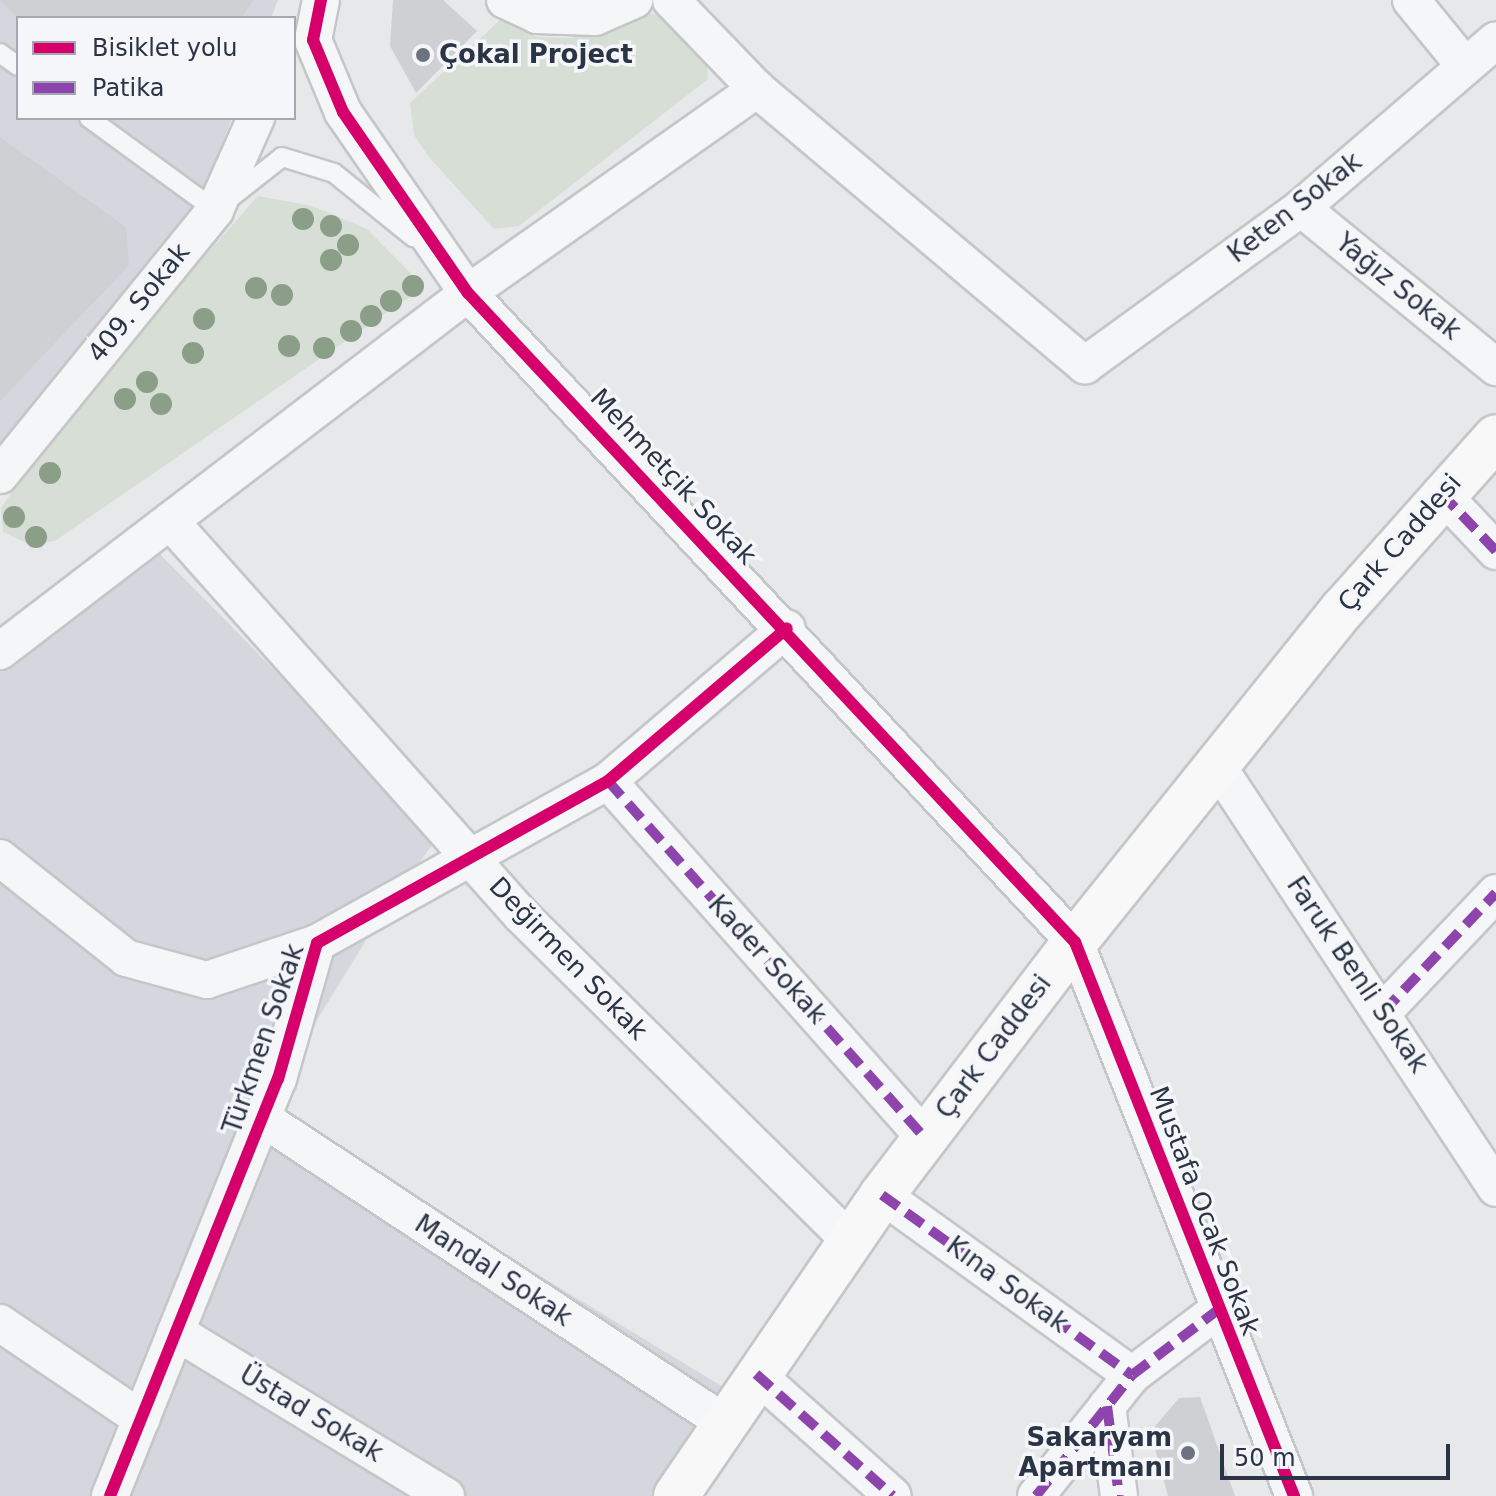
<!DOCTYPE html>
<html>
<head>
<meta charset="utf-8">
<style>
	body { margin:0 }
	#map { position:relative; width:1496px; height:1496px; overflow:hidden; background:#e6e8ea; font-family:"DejaVu Sans",sans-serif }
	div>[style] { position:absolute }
	.built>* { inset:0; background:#d4d7dd }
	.green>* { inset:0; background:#d6ded6 }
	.building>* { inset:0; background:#ced0d3 }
	.roads { filter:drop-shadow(2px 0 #c4c6c8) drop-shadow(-2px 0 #c4c6c8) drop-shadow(0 2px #c4c6c8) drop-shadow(0 -2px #c4c6c8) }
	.service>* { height:18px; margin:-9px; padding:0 9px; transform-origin:9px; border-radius:9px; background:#f5f6f7 }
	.minor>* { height:36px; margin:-18px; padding:0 18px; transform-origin:18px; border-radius:18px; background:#f5f6f7 }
	.secondary>* { height:44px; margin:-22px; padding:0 22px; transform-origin:22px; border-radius:22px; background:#f8f8f8 }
	.quiet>* { height:10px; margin-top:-5px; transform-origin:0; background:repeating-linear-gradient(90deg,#8e44ad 0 20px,transparent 0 30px) }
	.cycleway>* { height:12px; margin:-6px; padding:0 6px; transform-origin:6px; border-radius:6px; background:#d6006c }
	.trees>* { width:22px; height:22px; margin:-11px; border-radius:50%; background:#8a9e88 }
	.dots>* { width:22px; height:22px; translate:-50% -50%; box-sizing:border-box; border:4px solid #f4f6f9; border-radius:50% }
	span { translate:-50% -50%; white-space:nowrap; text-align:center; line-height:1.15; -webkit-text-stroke:7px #f4f6f9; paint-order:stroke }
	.poi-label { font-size:26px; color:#2b3445; font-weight:700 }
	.left { translate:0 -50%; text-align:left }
	.right { translate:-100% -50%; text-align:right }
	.street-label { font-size:26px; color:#2b3445 }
	.legend { position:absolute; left:16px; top:16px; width:280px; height:104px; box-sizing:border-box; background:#f4f6f9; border:2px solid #a4a8b1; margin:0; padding:10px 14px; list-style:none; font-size:24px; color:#2b3445 }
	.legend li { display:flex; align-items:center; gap:16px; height:40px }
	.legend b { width:40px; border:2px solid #a4a8b1 }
	.scale { position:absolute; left:1220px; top:1444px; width:230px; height:36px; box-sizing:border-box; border:4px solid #2b3445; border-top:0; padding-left:10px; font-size:24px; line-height:28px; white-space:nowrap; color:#2b3445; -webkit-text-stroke:6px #f4f6f9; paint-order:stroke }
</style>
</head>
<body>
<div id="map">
	<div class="built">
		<i style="clip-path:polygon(0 0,278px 0,271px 18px,18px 18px,18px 118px,232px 118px,173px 272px,0 466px)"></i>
		<i style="clip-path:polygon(139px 533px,439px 836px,387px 906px,263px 1108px,728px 1390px,657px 1496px,0 1496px,0 649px)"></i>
	</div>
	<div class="green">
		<i style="clip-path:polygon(641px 12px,665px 16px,706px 57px,708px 79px,519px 226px,494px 229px,429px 157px,414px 135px,410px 103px,501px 19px,537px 37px,572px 38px)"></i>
		<i style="clip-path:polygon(258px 196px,312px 206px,367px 229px,424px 287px,55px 541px,31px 545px,3px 532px,1px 508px,71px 407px)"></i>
	</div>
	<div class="building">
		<i style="clip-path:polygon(0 0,254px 0,241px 18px,18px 18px)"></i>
		<i style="clip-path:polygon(393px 0,443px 0,477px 31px,416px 93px,390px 46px)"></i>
		<i style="clip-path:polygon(0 137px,126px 227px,129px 265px,0 401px)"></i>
		<i style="clip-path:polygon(1200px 1397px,1235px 1496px,1168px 1496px,1154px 1445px,1145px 1438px,1179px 1398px)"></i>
	</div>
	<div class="roads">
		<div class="service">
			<i style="left:0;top:53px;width:22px;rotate:36deg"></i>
			<i style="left:89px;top:118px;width:156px;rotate:36.1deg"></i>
			<i style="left:215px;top:210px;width:85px;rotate:-38.3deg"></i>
			<i style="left:282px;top:157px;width:54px;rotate:17.1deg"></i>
			<i style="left:334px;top:173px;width:102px;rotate:39deg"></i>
		</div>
		<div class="minor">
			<i style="left:321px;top:0;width:41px;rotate:101.3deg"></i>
			<i style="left:313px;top:40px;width:78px;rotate:67.4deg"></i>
			<i style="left:343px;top:112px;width:220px;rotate:55.4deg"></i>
			<i style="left:468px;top:293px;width:889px;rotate:46.92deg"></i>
			<i style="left:1075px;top:942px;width:596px;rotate:68.43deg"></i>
			<i style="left:505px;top:0;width:35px;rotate:25deg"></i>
			<i style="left:537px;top:15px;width:58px;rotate:2deg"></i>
			<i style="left:595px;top:17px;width:43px;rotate:-23.6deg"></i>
			<i style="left:671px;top:0;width:124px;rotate:46deg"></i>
			<i style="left:757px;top:89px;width:429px;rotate:40.1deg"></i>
			<i style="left:1085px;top:365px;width:267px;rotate:-36deg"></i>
			<i style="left:1301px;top:208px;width:257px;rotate:-40.7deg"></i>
			<i style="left:1411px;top:0;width:85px;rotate:50.7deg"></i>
			<i style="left:1301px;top:208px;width:252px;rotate:39.2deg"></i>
			<i style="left:0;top:475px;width:341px;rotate:-50.9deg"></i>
			<i style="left:215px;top:210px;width:101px;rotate:-66deg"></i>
			<i style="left:1441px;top:493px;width:80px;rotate:46.5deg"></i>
			<i style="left:170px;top:521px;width:528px;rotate:48.3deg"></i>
			<i style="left:521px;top:915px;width:464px;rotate:44.7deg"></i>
			<i style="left:0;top:651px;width:589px;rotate:-37.41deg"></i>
			<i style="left:468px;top:293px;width:354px;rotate:-35.2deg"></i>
			<i style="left:1216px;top:764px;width:508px;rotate:56.56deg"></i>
			<i style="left:608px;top:781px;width:477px;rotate:48.4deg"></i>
			<i style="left:0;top:858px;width:161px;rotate:38.4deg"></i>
			<i style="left:126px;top:958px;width:84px;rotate:15.2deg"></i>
			<i style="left:207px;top:980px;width:116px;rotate:-18.6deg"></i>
			<i style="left:1383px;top:1012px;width:164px;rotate:-46.5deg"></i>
			<i style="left:262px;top:1118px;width:554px;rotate:33.37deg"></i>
			<i style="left:882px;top:1195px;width:308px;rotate:35.8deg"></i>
			<i style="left:0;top:1323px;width:171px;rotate:34.2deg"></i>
			<i style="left:176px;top:1332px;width:316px;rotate:31.3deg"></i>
			<i style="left:756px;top:1374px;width:183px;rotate:41.7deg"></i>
			<i style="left:1107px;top:1406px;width:91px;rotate:82.4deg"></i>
			<i style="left:110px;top:1496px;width:450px;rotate:-68.1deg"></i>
			<i style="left:278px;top:1079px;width:141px;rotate:-74deg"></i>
			<i style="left:317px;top:943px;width:333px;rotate:-29.1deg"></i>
			<i style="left:608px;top:781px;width:235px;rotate:-40.5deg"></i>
			<i style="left:1036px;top:1496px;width:154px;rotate:-51.6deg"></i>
			<i style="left:1132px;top:1375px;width:108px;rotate:-37.1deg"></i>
		</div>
		<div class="secondary">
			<i style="left:676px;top:1496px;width:365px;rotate:-55.6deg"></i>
			<i style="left:882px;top:1195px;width:318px;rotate:-52.7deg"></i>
			<i style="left:1075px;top:942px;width:427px;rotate:-51.2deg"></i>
			<i style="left:1343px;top:609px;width:230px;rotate:-48.3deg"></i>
		</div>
	</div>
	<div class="quiet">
		<i style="left:1441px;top:493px;width:80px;rotate:46.5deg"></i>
		<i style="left:608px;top:781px;width:477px;rotate:48.4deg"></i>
		<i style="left:1383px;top:1012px;width:164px;rotate:-46.5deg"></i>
		<i style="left:882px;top:1195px;width:308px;rotate:35.8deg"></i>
		<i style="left:756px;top:1374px;width:183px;rotate:41.7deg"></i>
		<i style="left:1107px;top:1406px;width:91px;rotate:82.4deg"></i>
		<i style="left:1036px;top:1496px;width:154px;rotate:-51.6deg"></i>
		<i style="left:1132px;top:1375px;width:108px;rotate:-37.1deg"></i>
	</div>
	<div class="cycleway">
		<i style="left:321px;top:0;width:41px;rotate:101.3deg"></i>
		<i style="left:313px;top:40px;width:78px;rotate:67.4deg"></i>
		<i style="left:343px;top:112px;width:220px;rotate:55.4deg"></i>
		<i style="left:468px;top:293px;width:889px;rotate:46.92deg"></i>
		<i style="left:1075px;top:942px;width:596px;rotate:68.43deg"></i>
		<i style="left:110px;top:1496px;width:450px;rotate:-68.1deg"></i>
		<i style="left:278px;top:1079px;width:141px;rotate:-74deg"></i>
		<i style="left:317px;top:943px;width:333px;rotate:-29.1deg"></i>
		<i style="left:608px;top:781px;width:235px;rotate:-40.5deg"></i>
	</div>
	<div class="trees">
		<i style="left:303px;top:219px"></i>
		<i style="left:331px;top:226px"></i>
		<i style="left:348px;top:245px"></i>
		<i style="left:331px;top:260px"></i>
		<i style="left:413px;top:286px"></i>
		<i style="left:256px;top:288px"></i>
		<i style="left:282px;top:295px"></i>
		<i style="left:391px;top:301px"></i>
		<i style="left:371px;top:316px"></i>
		<i style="left:204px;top:319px"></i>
		<i style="left:351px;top:331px"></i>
		<i style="left:289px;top:346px"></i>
		<i style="left:324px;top:348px"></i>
		<i style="left:193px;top:353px"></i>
		<i style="left:147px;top:382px"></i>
		<i style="left:125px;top:399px"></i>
		<i style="left:161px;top:404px"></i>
		<i style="left:50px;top:473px"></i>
		<i style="left:14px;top:517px"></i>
		<i style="left:36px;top:537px"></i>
	</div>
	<div class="dots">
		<i style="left:423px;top:55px;background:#6c737f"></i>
		<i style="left:1188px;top:1453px;background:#6c737f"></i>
	</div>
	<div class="poi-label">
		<span class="left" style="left:439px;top:55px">Çokal Project</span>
		<span class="right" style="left:1172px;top:1453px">Sakaryam<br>Apartmanı</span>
	</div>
	<div class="street-label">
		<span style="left:1295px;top:208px;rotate:-38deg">Keten Sokak</span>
		<span style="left:1398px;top:287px;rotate:39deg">Yağız Sokak</span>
		<span style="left:139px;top:303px;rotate:-51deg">409. Sokak</span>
		<span style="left:673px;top:477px;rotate:47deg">Mehmetçik Sokak</span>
		<span style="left:1400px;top:543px;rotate:-49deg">Çark Caddesi</span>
		<span style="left:568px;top:959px;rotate:46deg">Değirmen Sokak</span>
		<span style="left:767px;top:960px;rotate:48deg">Kader Sokak</span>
		<span style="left:1357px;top:975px;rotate:56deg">Faruk Benli Sokak</span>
		<span style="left:264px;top:1039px;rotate:-71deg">Türkmen Sokak</span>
		<span style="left:994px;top:1047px;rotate:-53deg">Çark Caddesi</span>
		<span style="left:1204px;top:1211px;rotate:69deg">Mustafa Ocak Sokak</span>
		<span style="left:493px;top:1271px;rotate:33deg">Mandal Sokak</span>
		<span style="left:1007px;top:1285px;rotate:36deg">Kına Sokak</span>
		<span style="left:311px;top:1414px;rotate:31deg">Üstad Sokak</span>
	</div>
	<ul class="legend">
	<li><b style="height:10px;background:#d6006c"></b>Bisiklet yolu</li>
	<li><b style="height:10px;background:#8e44ad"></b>Patika</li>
	</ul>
	<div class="scale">50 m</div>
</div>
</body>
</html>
